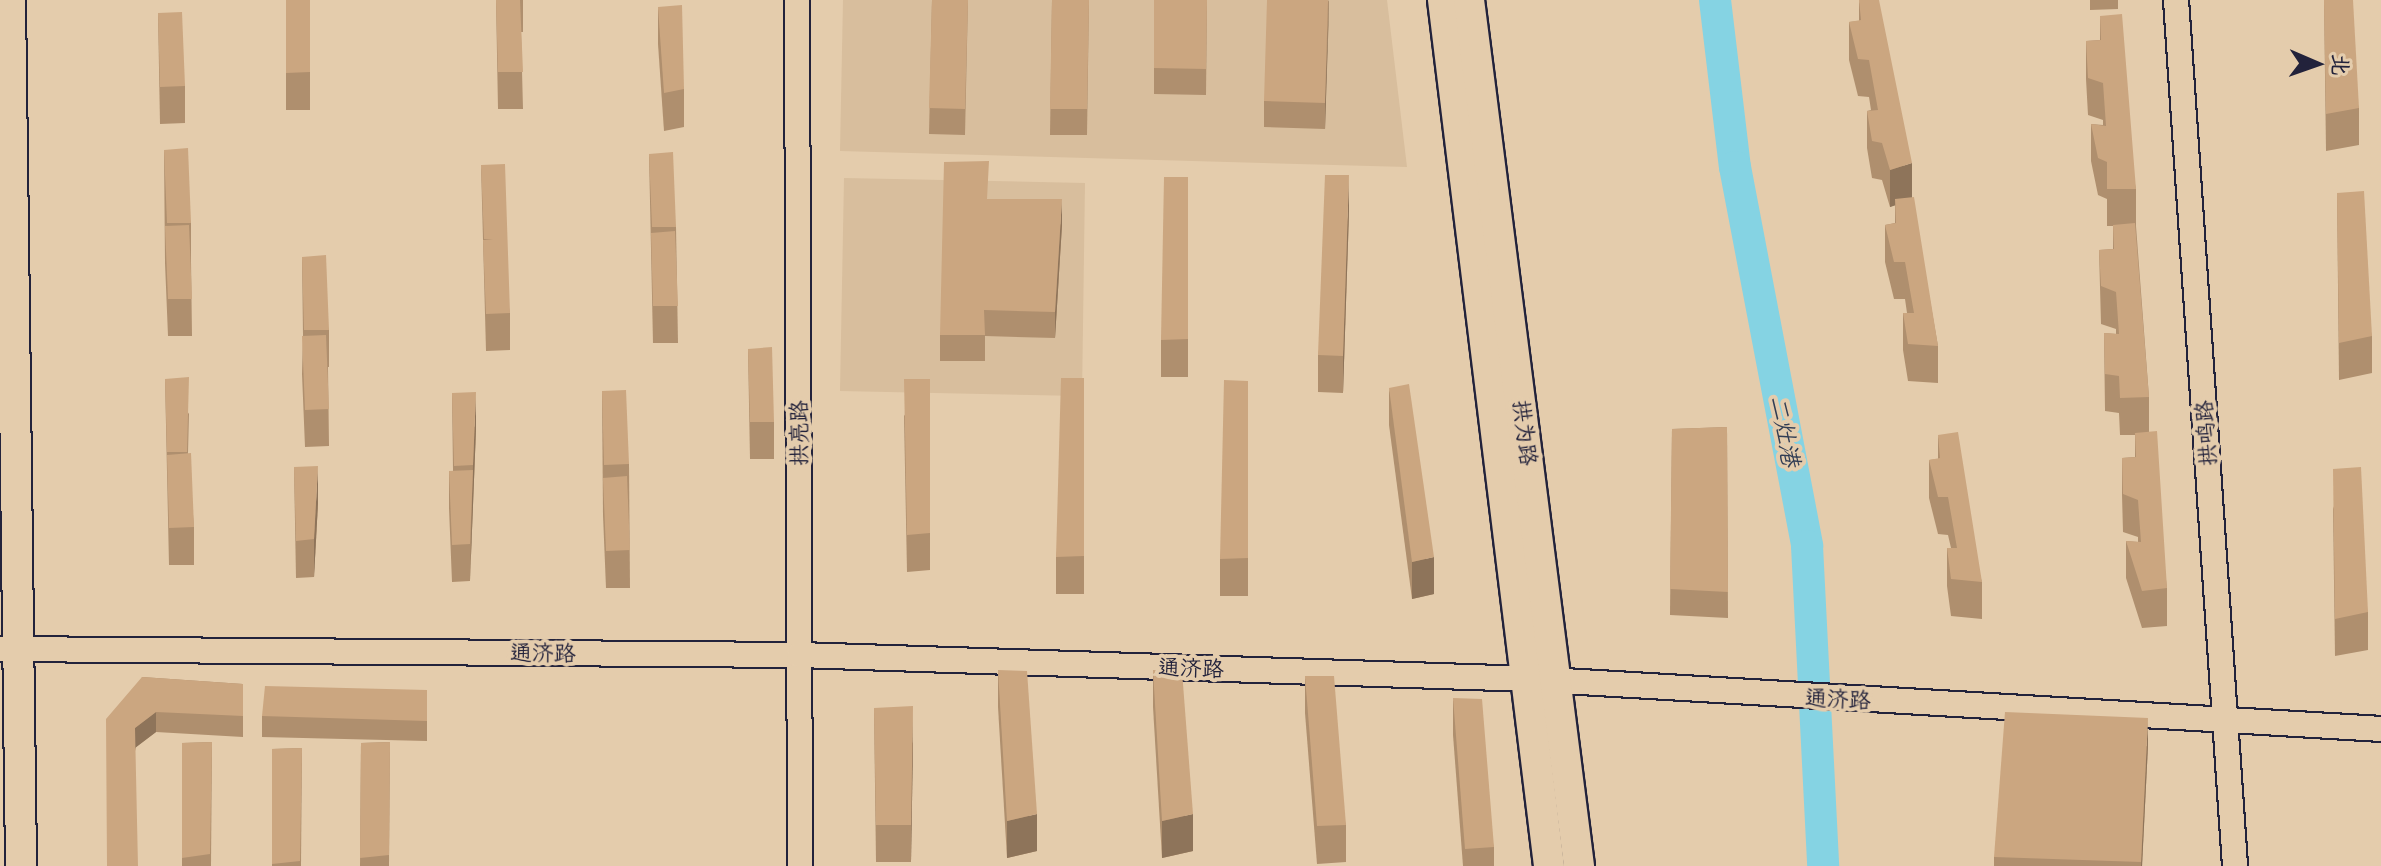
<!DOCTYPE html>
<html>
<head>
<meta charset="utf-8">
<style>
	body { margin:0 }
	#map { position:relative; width:2381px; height:866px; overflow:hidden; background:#e4ccac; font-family:"Patrick Hand","LXGW WenKai TC",sans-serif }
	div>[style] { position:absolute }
	.built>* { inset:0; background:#d8be9d }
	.river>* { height:32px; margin:-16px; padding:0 16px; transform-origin:16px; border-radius:16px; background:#85d3e3 }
	.roads { filter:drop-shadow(2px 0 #22223b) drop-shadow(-2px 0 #22223b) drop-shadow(0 2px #22223b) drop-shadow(0 -2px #22223b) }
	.minor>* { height:24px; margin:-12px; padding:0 12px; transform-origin:12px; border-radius:12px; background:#e4ccac }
	.major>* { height:30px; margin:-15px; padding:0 15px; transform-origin:15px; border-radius:15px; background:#e4ccac }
	.wall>* { inset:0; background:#af8f6e }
	.shaded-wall>* { inset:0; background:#8e745a }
	.building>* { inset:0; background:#cba680 }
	span { translate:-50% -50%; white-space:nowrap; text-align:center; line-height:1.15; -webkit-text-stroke:8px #e4ccac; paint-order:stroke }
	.street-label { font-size:22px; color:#22223b }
	.water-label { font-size:24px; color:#313d54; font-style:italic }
	.north { position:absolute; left:2277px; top:24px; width:80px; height:80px; -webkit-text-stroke:6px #e4ccac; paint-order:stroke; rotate:92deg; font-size:22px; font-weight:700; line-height:32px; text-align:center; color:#22223b }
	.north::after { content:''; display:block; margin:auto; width:28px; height:36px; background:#22223b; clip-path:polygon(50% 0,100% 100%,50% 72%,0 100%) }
</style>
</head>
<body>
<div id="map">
	<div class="built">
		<i style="clip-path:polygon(843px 0,1387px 0,1407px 167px,840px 151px)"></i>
		<i style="clip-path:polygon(844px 178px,1085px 183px,1082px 396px,840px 391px)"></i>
	</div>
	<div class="river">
		<i style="left:1715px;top:0;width:168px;rotate:83.2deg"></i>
		<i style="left:1735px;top:167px;width:386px;rotate:79.2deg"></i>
		<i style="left:1807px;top:546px;width:320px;rotate:87.1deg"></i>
	</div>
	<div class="roads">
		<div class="minor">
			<i style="left:797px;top:0;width:866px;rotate:89.8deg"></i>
			<i style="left:2176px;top:0;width:868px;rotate:86.1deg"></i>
			<i style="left:0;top:649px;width:799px;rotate:0.43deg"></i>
			<i style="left:799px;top:655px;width:731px;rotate:1.88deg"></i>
			<i style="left:1530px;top:679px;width:852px;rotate:3.36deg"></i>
		</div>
		<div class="major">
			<i style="left:10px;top:0;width:866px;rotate:89.27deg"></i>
			<i style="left:1443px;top:0;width:872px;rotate:83.02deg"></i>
			<i style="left:1469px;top:0;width:873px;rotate:82.76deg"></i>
		</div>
	</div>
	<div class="wall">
		<i style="clip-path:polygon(286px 0,310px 0,310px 110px,286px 110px)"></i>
		<i style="clip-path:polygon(496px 0,523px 0,523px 32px,521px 32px,523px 109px,498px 109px)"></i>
		<i style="clip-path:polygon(932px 0,968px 0,965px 135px,929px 134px)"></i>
		<i style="clip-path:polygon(1052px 0,1089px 0,1087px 135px,1050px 135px)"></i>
		<i style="clip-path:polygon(1154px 0,1207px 0,1206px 95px,1154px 94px)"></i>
		<i style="clip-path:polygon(1329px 0,1325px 129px,1264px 127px,1264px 101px)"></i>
		<i style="clip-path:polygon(1859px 0,1912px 197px,1938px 346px,1938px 383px,1908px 381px,1903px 350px,1903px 313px,1907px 313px,1905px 299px,1894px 299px,1885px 262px,1885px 225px,1895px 223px,1895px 205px,1890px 207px,1882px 180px,1872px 178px,1867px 148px,1867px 111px,1871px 110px,1869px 97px,1858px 96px,1849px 60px,1849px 22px,1859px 21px)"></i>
		<i style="clip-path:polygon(2090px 0,2118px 0,2118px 9px,2090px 10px)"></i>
		<i style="clip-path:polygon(2324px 0,2359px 108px,2359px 145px,2326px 151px)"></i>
		<i style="clip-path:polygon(658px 7px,684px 89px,684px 127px,664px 131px,658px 44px)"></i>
		<i style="clip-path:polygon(158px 13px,185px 86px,185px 123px,160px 124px)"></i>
		<i style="clip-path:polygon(2100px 16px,2136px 189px,2136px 226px,2149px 397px,2149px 432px,2167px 588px,2167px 626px,2142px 628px,2126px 578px,2126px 541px,2138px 542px,2138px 537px,2123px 532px,2122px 495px,2122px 458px,2135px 457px,2135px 435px,2120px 435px,2119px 413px,2105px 411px,2104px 333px,2116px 334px,2116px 329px,2101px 324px,2099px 250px,2113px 249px,2113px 226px,2107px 226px,2107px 199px,2098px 195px,2091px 161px,2091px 124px,2103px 125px,2103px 120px,2088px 115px,2086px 79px,2086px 41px,2100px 40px)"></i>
		<i style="clip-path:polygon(164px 150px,191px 223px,191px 260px,192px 336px,168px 336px,165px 263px)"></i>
		<i style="clip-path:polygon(649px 154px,676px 227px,678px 343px,653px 343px)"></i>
		<i style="clip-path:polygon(481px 165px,510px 313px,510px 350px,486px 351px)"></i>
		<i style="clip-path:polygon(1188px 177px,1188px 377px,1161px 377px,1161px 340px)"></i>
		<i style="clip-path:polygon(2337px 193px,2372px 336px,2372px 373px,2339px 380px)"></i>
		<i style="clip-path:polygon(989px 199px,1062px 225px,1055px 338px,985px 336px,985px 361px,940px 361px,940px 335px)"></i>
		<i style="clip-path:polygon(1349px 212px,1343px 393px,1318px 392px,1318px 355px)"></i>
		<i style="clip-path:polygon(302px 257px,329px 330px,329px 367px,328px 367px,329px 446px,305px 447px,302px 374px,303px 336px)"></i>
		<i style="clip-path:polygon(748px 349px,774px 422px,774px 459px,750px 459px)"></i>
		<i style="clip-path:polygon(1084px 378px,1084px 594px,1056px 594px,1056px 557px)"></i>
		<i style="clip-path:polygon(165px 379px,189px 414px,188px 453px,194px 527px,194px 565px,169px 565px)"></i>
		<i style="clip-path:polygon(930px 379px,930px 570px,907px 572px,904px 416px)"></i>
		<i style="clip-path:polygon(1248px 381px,1248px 596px,1220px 596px,1220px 559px)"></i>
		<i style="clip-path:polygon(1389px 388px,1434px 594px,1412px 599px,1389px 425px)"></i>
		<i style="clip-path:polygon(602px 391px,629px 464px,630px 588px,606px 588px,603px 515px)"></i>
		<i style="clip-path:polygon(452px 393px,476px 429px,470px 581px,452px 582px,449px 508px,449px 471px,453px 471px)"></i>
		<i style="clip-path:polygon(1727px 427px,1728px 618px,1670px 615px,1672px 429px)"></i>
		<i style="clip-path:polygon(1938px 435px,1982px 582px,1982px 619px,1951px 616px,1947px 586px,1947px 548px,1951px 548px,1948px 535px,1938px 534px,1929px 498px,1929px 460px,1938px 459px)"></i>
		<i style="clip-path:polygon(294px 467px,318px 503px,314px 577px,296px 578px)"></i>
		<i style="clip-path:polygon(2333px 506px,2368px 612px,2368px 650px,2335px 656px)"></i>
		<i style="clip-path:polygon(998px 670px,1037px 851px,1007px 858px,998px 707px)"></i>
		<i style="clip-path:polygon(1153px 670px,1193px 851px,1162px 858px,1153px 707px)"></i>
		<i style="clip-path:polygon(1305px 676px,1346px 825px,1346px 862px,1317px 864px,1305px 713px)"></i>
		<i style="clip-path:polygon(142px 677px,243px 684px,243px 737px,156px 732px,136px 747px,107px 866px)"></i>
		<i style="clip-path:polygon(427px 690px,427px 741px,262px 737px,262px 716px)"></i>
		<i style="clip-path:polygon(1453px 698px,1494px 847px,1494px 866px,1463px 866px,1453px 735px)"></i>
		<i style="clip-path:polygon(874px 708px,913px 743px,911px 862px,876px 862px)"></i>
		<i style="clip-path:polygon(212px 742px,211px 866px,182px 866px,182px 743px)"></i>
		<i style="clip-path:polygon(390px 742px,389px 866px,360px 866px,361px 743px)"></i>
		<i style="clip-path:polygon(2148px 745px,2142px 866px,1994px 866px,1994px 857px)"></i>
		<i style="clip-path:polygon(302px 748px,301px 866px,272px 866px,272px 749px)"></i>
	</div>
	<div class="shaded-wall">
		<i style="clip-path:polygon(1329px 0,1329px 9px,1325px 129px,1325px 103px)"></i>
		<i style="clip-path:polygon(1912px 163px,1912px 200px,1890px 207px,1890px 170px)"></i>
		<i style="clip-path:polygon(1349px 175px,1349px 212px,1343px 393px,1343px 356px)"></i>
		<i style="clip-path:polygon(1062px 199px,1062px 225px,1055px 338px,1055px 312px)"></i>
		<i style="clip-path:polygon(476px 392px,476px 429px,470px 581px,473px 465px)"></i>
		<i style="clip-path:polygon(318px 466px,318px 503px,314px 577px,314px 539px)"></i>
		<i style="clip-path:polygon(1434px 557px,1434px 594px,1412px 599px,1412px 562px)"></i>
		<i style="clip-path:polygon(913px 706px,913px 743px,911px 862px,911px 825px)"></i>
		<i style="clip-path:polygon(156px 712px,156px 732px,135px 748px,135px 728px)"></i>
		<i style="clip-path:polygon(2148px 718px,2148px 745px,2142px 866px,2141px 866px)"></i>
		<i style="clip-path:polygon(1037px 814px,1037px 851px,1007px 858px,1007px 821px)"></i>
		<i style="clip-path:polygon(1193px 814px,1193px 851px,1162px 858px,1162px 821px)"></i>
	</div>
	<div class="building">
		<i style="clip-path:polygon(286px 0,310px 0,310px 72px,286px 73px)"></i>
		<i style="clip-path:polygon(496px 0,520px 0,523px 72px,498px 72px)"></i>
		<i style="clip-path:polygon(932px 0,968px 0,965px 109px,929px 108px)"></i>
		<i style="clip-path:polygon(1052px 0,1089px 0,1087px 109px,1050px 109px)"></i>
		<i style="clip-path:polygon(1154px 0,1207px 0,1206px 69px,1154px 68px)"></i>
		<i style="clip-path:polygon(1267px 0,1328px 0,1325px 103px,1264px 101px)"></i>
		<i style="clip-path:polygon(1859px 0,1879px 0,1912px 163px,1890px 170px,1882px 143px,1872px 141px,1867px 111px,1878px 110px,1869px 60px,1858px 59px,1849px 22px,1861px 20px)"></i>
		<i style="clip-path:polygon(2324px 0,2353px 0,2359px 108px,2326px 114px)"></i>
		<i style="clip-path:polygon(682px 5px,684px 89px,664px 93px,658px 7px)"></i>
		<i style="clip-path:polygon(182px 12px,185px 86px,160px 87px,158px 13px)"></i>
		<i style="clip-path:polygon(2122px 14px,2136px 189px,2107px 189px,2107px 162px,2098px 158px,2091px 124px,2106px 126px,2103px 83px,2088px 78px,2086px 41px,2101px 40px,2100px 16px)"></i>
		<i style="clip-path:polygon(188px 148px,191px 223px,167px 223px,164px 150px)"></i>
		<i style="clip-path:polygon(673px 152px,676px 227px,652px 227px,649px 154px)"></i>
		<i style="clip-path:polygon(989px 161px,987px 199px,1062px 199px,1055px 312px,984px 310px,985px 335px,940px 335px,944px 162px)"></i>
		<i style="clip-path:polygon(505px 164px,510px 313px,486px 314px,483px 240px,493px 240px,484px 239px,481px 165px)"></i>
		<i style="clip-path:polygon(1325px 175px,1349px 175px,1343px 356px,1318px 355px)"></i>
		<i style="clip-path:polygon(1164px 177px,1188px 177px,1188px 339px,1161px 340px)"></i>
		<i style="clip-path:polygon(2364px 191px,2372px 336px,2339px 343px,2337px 193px)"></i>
		<i style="clip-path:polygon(1914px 197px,1938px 346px,1908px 344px,1903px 313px,1914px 313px,1905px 262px,1894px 262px,1885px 225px,1896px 223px,1895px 199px)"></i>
		<i style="clip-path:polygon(2135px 223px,2149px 397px,2120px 398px,2119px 376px,2105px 374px,2104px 333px,2119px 334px,2116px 292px,2101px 286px,2099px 250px,2114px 249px,2113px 225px)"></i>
		<i style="clip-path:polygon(189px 225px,192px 299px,168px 299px,165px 226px)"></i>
		<i style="clip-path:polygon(675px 231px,678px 306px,653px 306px,651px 233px)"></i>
		<i style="clip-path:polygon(326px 255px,329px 330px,304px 330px,302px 257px)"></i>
		<i style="clip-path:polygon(326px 335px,329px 409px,305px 410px,302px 336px)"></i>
		<i style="clip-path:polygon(772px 347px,774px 422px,750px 422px,748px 349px)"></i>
		<i style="clip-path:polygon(189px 377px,187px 452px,167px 452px,165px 379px)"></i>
		<i style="clip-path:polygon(1061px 378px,1084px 378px,1084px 556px,1056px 557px)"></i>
		<i style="clip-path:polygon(904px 379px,930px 379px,930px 533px,907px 535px)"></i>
		<i style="clip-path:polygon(1224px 380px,1248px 381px,1248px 558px,1220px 559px)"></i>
		<i style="clip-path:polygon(1409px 384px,1434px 557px,1412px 562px,1389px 388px)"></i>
		<i style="clip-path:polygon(626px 390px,629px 464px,604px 465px,602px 391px)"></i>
		<i style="clip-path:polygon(476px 392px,473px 465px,454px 466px,452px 393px)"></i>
		<i style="clip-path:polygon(1727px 427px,1728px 592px,1670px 589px,1672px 429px)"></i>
		<i style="clip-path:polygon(2157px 431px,2167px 588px,2142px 591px,2126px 541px,2141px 542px,2138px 500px,2123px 494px,2122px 458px,2136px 457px,2135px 433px)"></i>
		<i style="clip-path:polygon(1958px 432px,1982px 582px,1951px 579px,1947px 548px,1957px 548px,1948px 497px,1938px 497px,1929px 460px,1940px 458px,1938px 435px)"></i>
		<i style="clip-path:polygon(191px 453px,194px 527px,169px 528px,167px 455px)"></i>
		<i style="clip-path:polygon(318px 466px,314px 539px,296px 541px,294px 467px)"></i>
		<i style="clip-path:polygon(2361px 467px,2368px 612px,2335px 619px,2333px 469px)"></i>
		<i style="clip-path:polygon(473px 470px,470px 544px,452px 545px,449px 471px)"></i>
		<i style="clip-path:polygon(627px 476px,630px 550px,606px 551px,603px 478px)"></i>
		<i style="clip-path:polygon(998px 670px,1027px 671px,1037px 814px,1007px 821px)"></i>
		<i style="clip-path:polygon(1153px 670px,1182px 671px,1193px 814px,1162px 821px)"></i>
		<i style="clip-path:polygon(1305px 676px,1334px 676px,1346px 825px,1317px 826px)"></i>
		<i style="clip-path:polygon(142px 677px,243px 684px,243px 716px,156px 712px,135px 728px,138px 866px,107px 866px,106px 719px)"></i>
		<i style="clip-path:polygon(265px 686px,427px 690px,427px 721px,262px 716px)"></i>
		<i style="clip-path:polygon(1453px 698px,1482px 699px,1494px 847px,1465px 849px)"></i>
		<i style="clip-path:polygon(913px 706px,911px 825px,876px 825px,874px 708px)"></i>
		<i style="clip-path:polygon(2005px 712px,2148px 718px,2141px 862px,1994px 857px)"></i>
		<i style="clip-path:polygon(212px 742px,210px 854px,182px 858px,182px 743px)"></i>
		<i style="clip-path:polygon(390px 742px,389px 855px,360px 858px,361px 743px)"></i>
		<i style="clip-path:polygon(302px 748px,300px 861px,272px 864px,272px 749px)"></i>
	</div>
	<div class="street-label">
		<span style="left:799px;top:433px;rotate:-90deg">拱亮路</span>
		<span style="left:1525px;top:433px;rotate:83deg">拱为路</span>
		<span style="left:2206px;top:433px;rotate:-94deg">拱鸣路</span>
		<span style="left:543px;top:653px;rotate:1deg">通济路</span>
		<span style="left:1191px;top:668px;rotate:2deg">通济路</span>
		<span style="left:1838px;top:699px;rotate:3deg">通济路</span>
	</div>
	<div class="water-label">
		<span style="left:1785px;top:431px;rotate:79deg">二灶港</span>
	</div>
	<div class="north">北</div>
</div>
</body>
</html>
